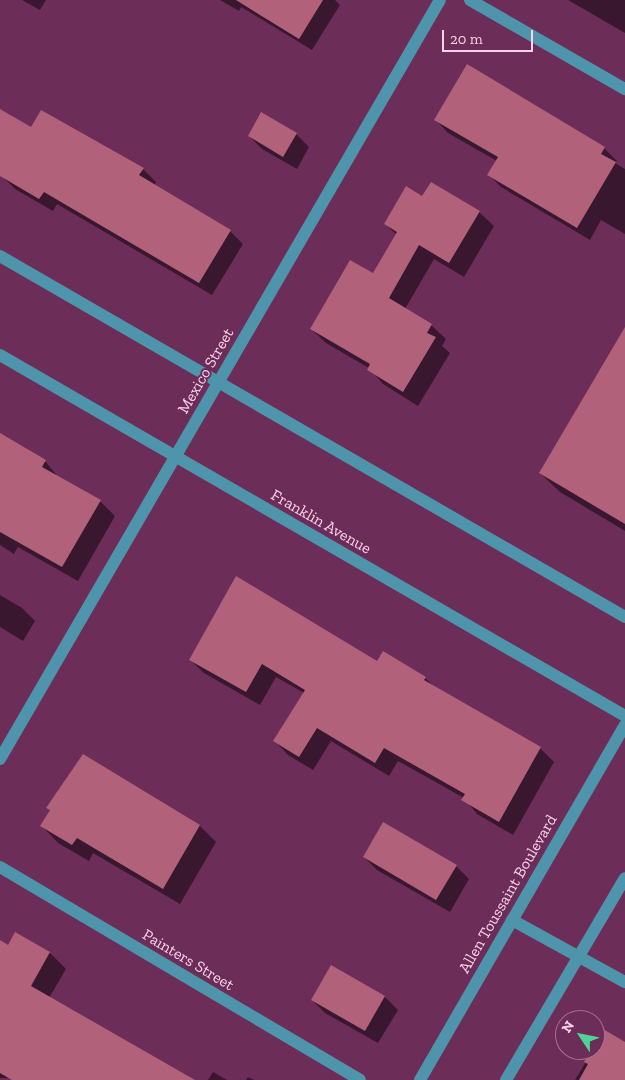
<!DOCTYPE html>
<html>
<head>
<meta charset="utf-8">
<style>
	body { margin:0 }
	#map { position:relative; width:625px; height:1080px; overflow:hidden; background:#6c2d58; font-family:"Zilla Slab",serif }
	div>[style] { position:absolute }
	.shadow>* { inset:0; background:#0007 }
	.building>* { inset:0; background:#b1627a }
	.minor>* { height:12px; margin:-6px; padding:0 6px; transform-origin:6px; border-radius:6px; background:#4e94aa }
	span { translate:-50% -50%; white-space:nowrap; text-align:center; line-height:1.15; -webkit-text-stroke:4px #6c2d58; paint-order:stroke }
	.street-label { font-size:16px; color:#f8d2e9 }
	.north { position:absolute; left:555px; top:1010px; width:50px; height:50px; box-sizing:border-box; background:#6c2d58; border:1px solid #a46f92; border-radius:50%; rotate:304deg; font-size:14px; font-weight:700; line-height:20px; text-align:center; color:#f8d2e9 }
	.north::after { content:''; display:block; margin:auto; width:18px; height:22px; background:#4fd399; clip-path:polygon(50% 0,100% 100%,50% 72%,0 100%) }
	.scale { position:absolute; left:442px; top:30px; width:91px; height:22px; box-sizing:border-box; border:2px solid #f8d2e9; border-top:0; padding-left:6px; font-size:15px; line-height:18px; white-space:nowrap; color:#f8d2e9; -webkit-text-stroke:4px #6c2d58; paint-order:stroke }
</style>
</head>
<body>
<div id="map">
	<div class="shadow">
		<i style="clip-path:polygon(22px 0,46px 0,40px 10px)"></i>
		<i style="clip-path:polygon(220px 0,335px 0,340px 5px,312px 50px,241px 7px,239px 11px)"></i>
		<i style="clip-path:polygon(568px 0,625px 0,625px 33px)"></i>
		<i style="clip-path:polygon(0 110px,31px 128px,143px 169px,156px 182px,154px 185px,230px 231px,243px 244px,212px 295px,57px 204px,53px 211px,15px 189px,0 174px)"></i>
		<i style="clip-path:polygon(436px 120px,604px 148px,617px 161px,615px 163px,625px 169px,625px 234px,601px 220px,590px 240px,501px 187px,489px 175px,497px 161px,448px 133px)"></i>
		<i style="clip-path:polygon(296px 134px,309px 147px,297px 169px,262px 149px,249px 136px)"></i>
		<i style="clip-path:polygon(423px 198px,479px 212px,494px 226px,464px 277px,434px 259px,405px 309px,431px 325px,446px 339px,442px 346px,450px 353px,418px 406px,383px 384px,369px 368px,326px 343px,311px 329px,373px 274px,397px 235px,385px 224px)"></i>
		<i style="clip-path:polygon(625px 349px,625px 531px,560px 492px,540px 473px)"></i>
		<i style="clip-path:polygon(0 435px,45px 461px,59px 478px,100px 501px,115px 516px,78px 581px,18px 547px,14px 554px,0 545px)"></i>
		<i style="clip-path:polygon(0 595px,22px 608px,35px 621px,23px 641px,0 627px)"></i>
		<i style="clip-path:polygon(190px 660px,378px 663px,425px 678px,437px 689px,540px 748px,554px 762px,513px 835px,477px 814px,464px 798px,398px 761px,389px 776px,331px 741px,313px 770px,288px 755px,275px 741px,304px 693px,276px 677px,260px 705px,204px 673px)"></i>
		<i style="clip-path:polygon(83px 756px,200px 826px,216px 842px,180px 904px,93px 853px,89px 861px,58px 843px,42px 826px,51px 811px,48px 808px)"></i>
		<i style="clip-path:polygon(364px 857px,456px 866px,469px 879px,450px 912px,377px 870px)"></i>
		<i style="clip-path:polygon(16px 934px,50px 953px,66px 969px,49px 998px,192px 1080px,0 1078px,0 942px,8px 947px)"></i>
		<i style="clip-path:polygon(332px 966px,385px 997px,398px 1010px,378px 1043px,325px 1013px,312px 1000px)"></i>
		<i style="clip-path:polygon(604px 1031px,625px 1043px,625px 1080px,575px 1080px)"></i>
		<i style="clip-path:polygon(213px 1072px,227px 1080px,208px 1080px)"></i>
		<i style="clip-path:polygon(248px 1077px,254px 1080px,246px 1080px)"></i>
	</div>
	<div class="building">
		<i style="clip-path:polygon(236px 0,323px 0,299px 39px)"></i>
		<i style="clip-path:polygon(467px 64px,605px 147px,601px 154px,616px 162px,577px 228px,487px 175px,498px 157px,434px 120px)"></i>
		<i style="clip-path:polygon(0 109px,31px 127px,41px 110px,144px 168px,139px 175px,231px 230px,199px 283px,44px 192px,39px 199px,0 176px)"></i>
		<i style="clip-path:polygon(261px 112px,297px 133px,283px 157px,248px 136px)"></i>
		<i style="clip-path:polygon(431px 182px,480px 211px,449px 263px,419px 245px,389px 298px,432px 324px,427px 333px,436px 337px,403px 392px,367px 370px,370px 364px,310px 329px,350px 260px,373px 273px,397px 232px,384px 224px,406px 186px,422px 196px)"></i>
		<i style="clip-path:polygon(625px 327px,625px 524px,539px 473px)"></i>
		<i style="clip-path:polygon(0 433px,46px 460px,42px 467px,101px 500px,62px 567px,0 532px)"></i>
		<i style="clip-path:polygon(236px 576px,377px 661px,383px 651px,426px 677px,424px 680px,541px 747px,499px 822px,461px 800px,465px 794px,384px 748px,375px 763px,317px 728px,299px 757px,273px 741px,305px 690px,262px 664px,246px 692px,189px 660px)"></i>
		<i style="clip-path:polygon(83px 754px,200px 825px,163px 889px,77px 838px,72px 845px,40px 826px,50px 810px,46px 808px)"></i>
		<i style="clip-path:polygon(383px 822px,457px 865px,436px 900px,363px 857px)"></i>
		<i style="clip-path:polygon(15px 932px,50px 952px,31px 986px,195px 1080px,12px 1080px,0 1073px,0 940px,8px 945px)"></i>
		<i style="clip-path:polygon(331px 965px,385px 996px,365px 1031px,311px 1000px)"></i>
		<i style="clip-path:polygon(603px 1029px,625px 1042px,625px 1080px,579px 1080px,588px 1064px,584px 1062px,591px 1050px,595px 1050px)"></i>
	</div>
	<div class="minor">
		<i style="left:470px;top:0;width:179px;rotate:29.9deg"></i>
		<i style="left:0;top:256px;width:722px;rotate:30.01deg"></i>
		<i style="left:0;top:355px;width:722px;rotate:30.01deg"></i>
		<i style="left:0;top:759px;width:877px;rotate:-59.9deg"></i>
		<i style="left:0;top:867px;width:418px;rotate:30.6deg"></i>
		<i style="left:512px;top:920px;width:129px;rotate:28.8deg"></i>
		<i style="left:420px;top:1080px;width:410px;rotate:-60deg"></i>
		<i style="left:506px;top:1080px;width:234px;rotate:-59.5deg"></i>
	</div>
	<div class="street-label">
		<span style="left:206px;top:371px;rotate:-60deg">Mexico Street</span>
		<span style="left:321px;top:522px;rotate:30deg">Franklin Avenue</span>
		<span style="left:508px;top:894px;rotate:-60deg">Allen Toussaint Boulevard</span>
		<span style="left:188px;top:960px;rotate:31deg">Painters Street</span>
	</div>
	<div class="north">N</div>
	<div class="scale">20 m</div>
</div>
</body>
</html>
